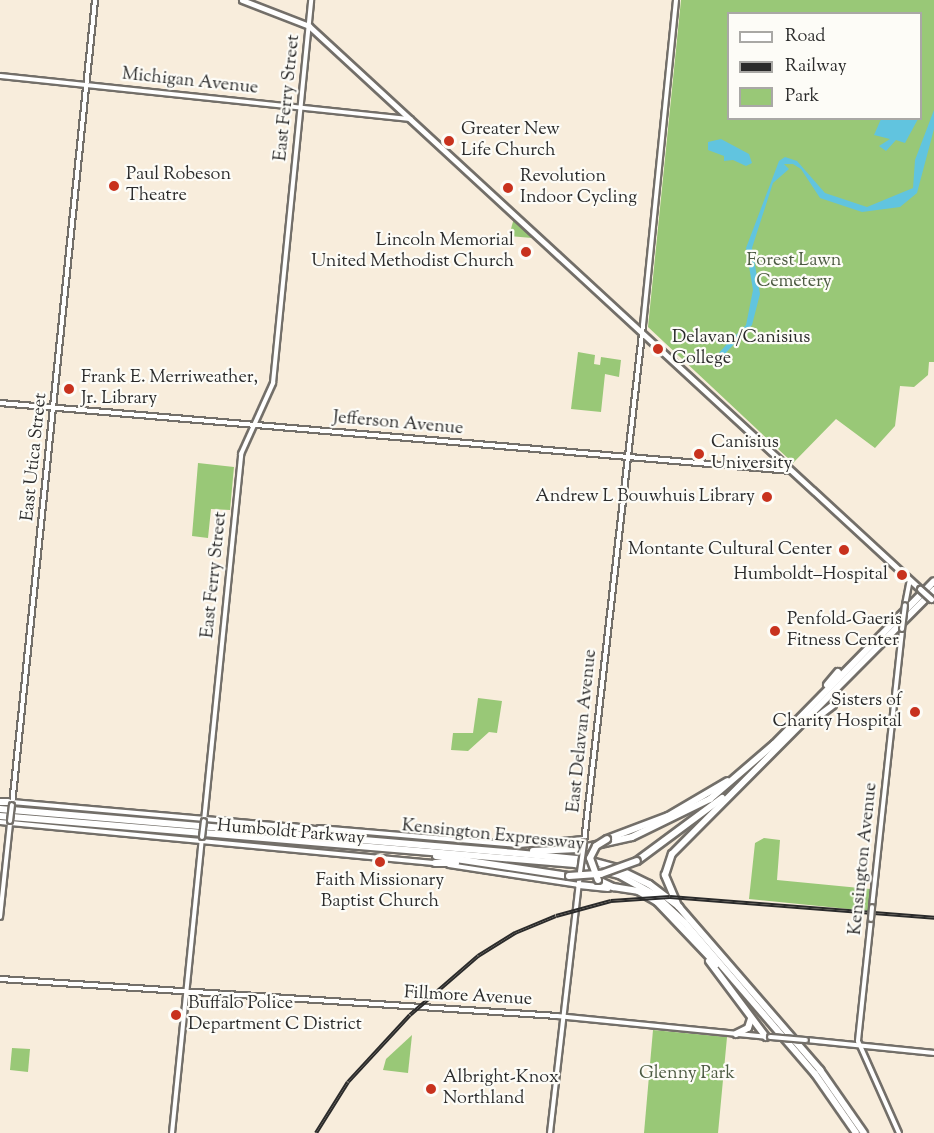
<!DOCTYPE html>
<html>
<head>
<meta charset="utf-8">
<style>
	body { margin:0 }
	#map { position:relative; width:934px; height:1133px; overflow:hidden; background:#f8eddc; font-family:"Sorts Mill Goudy",serif }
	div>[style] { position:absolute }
	.green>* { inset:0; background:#99c877 }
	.water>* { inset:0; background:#61c4df }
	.roads { filter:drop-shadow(2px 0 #736f69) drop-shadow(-2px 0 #736f69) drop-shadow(0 2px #736f69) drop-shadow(0 -2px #736f69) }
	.minor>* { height:4px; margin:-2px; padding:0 2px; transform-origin:2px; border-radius:2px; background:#fff }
	.major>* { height:5px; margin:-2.5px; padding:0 2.5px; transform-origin:2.5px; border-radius:2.5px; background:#fff }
	.highway>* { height:6px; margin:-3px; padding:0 3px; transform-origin:3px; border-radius:3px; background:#fff }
	.rail>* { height:4px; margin-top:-2px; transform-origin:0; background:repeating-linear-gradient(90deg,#fdfcf7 0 4.5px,#2b2b2b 0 9px); box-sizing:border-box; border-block:2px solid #2b2b2b }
	.bridges { filter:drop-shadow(2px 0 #736f69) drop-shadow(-2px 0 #736f69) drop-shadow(0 2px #736f69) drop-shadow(0 -2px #736f69) }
	.minor-bridge>* { height:4px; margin:-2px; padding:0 2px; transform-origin:2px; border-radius:2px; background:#fff }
	.major-bridge>* { height:5px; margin:-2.5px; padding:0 2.5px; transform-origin:2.5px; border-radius:2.5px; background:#fff }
	.highway-bridge>* { height:6px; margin:-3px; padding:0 3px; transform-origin:3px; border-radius:3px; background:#fff }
	.dots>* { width:16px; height:16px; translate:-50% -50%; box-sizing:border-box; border:3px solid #fdfcf7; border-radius:50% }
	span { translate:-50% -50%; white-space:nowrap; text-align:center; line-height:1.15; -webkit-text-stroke:4.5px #fdfcf7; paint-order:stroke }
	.street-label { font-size:18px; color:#2b2b2b }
	.poi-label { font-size:18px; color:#2b2b2b }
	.left { translate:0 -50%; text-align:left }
	.right { translate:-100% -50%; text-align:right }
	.park-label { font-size:18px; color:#4c5a42 }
	.legend { position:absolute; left:727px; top:12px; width:195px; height:108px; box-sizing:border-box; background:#fdfcf7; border:2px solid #a9a8a5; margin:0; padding:8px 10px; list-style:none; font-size:18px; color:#2b2b2b }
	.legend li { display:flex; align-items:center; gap:12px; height:30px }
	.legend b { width:30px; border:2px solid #a9a8a5 }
</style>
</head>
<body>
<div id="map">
	<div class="green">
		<i style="clip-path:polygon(evenodd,681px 0,934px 0,934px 362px,929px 362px,928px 375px,914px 387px,900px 386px,895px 426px,875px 448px,836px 419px,793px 463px,648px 327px,681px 0,728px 14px,920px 14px,920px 118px,728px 118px,728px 14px)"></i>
		<i style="clip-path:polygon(514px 218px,532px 236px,532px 238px,509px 236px)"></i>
		<i style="clip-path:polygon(578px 352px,595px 355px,594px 364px,600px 365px,601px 357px,621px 360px,619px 377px,605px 374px,601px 412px,571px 409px)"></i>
		<i style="clip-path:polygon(198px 463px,234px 467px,230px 510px,211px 509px,208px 538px,192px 536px)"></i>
		<i style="clip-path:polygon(478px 698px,502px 701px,497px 733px,489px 732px,468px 751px,451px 750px,453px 733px,473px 733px)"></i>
		<i style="clip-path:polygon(764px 838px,780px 840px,777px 880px,870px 889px,868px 911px,749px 899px,755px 843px)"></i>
		<i style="clip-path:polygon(653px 1030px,727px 1037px,718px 1133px,644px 1133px)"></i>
		<i style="clip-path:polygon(412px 1035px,408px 1073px,383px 1070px,386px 1059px)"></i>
		<i style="clip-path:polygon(12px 1048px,30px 1049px,28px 1072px,10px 1070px)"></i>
	</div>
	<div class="water">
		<i style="clip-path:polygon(934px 110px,934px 129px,917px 193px,900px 207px,862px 212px,820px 198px,801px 169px,793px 164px,784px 164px,789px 169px,773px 183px,752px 248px,760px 294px,752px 325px,722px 357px,719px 353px,726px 345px,746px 325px,753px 290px,746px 248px,779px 161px,785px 157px,797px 161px,825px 193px,867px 207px,913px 188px,915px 160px)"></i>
		<i style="clip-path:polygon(881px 119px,881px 118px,918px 119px,905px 143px,896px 140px,886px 151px,879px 146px,890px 139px,874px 135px)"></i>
		<i style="clip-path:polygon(721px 139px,749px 154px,752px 163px,746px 166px,733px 160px,724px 161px,724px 156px,708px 150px,708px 142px)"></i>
	</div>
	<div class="roads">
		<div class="minor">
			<i style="left:0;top:76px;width:413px;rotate:6deg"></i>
			<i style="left:0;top:403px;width:794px;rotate:4.91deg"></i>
			<i style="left:905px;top:605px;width:25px;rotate:-79deg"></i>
			<i style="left:11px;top:802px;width:284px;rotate:5deg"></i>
			<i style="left:12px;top:805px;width:809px;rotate:-84.11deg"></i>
			<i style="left:204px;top:821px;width:369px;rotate:-84.2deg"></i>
			<i style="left:241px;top:454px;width:78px;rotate:-65.7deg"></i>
			<i style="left:273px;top:383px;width:385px;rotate:-84.3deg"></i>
			<i style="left:0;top:822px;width:438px;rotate:5.4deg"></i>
			<i style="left:319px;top:828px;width:201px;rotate:4.9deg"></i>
			<i style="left:519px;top:845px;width:65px;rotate:-5.3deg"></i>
			<i style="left:584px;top:842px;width:520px;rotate:-83.49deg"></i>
			<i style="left:643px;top:325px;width:327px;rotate:-84.2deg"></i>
			<i style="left:449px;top:865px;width:132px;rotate:8.7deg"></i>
			<i style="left:872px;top:907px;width:280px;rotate:-83.8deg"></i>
			<i style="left:0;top:917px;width:95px;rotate:-83.9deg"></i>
			<i style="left:871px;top:919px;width:123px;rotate:96.1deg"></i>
			<i style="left:858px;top:1041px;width:101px;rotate:66deg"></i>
			<i style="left:0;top:979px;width:558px;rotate:3.8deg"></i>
			<i style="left:557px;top:1016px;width:210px;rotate:5.7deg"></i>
			<i style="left:806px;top:1040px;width:129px;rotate:5.8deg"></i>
			<i style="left:172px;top:1133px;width:297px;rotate:-84.2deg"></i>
			<i style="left:550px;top:1133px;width:261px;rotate:-83.4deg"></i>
		</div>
		<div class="major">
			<i style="left:242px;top:0;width:72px;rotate:21.2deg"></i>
			<i style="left:309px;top:26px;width:831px;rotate:42.66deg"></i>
		</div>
		<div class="highway">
			<i style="left:827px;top:685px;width:17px;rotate:-50deg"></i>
			<i style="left:812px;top:721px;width:26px;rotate:-37deg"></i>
			<i style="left:0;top:802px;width:8px"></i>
			<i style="left:0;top:809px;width:517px;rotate:4.88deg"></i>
			<i style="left:515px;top:853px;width:72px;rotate:5.6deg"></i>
			<i style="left:587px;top:860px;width:30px;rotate:15deg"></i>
			<i style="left:616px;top:868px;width:37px;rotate:26deg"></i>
			<i style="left:649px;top:884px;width:38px;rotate:37deg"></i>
			<i style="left:679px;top:907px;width:216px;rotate:49.1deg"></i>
			<i style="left:820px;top:1070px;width:77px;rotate:55.1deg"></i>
			<i style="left:0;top:816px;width:577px;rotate:4.77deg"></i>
			<i style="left:575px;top:864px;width:45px;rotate:14deg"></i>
			<i style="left:619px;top:875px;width:41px;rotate:29.1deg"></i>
			<i style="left:655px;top:895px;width:41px;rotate:43deg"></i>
			<i style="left:685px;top:923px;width:199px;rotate:49.3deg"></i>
			<i style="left:815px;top:1074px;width:72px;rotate:55.2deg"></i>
			<i style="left:292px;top:827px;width:46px;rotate:7.4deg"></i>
			<i style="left:607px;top:839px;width:65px;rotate:-20.7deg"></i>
			<i style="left:668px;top:816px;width:69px;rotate:-30.3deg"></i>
			<i style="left:533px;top:851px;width:45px;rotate:-2.5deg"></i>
			<i style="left:578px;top:849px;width:55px;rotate:-12.5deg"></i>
			<i style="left:632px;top:837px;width:87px;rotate:-26deg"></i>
			<i style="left:710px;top:799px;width:84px;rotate:-40.7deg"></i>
			<i style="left:774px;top:744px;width:228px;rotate:-45.5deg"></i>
			<i style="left:436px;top:856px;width:134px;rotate:8.6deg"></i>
			<i style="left:637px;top:861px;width:106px;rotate:-36.5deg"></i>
			<i style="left:435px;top:863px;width:21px"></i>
			<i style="left:598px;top:880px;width:17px;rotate:25deg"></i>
			<i style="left:613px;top:887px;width:25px;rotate:9deg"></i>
			<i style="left:638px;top:891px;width:22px;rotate:30deg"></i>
			<i style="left:657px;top:902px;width:86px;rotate:46.4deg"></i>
			<i style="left:579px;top:885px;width:29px;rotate:6deg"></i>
			<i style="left:678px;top:906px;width:34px;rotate:-113deg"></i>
			<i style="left:665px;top:875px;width:22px;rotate:-72deg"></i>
			<i style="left:672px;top:854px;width:372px;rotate:-45.2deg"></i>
			<i style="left:709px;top:961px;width:95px;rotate:53.1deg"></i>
			<i style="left:736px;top:1034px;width:13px;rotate:-27deg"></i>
			<i style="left:748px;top:1028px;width:9px;rotate:-72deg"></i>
		</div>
	</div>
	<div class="rail">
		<i style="left:316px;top:1133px;width:60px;rotate:-57.9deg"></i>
		<i style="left:348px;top:1082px;width:91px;rotate:-47.2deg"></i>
		<i style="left:410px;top:1015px;width:90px;rotate:-40.9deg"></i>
		<i style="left:478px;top:956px;width:44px;rotate:-31.9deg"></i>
		<i style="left:515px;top:933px;width:44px;rotate:-22.5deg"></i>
		<i style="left:556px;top:916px;width:57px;rotate:-15.3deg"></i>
		<i style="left:611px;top:901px;width:59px;rotate:-3.9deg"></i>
		<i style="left:670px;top:897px;width:265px;rotate:4.5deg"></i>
	</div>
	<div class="bridges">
		<div class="minor-bridge">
			<i style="left:902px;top:629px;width:24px;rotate:-83deg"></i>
			<i style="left:10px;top:821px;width:16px;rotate:-83deg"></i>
			<i style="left:202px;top:837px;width:16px;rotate:-83deg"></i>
			<i style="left:580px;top:872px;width:30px;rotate:-82deg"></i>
			<i style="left:871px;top:919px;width:12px;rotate:-85deg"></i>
			<i style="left:770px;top:1037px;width:36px;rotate:5deg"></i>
		</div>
		<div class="major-bridge">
			<i style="left:920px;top:589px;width:15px;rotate:42deg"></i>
		</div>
		<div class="highway-bridge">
			<i style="left:569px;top:876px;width:32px;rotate:-4deg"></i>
			<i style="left:601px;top:874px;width:38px;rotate:-20deg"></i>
			<i style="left:598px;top:880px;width:23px;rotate:-110deg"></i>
			<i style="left:590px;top:858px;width:13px;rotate:-63deg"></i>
			<i style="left:596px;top:846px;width:13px;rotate:-32deg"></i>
		</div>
	</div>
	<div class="dots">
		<i style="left:449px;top:141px;background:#c8321e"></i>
		<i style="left:114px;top:186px;background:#c8321e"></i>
		<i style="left:508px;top:188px;background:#c8321e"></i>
		<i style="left:526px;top:252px;background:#c8321e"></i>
		<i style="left:658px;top:349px;background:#c8321e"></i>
		<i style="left:69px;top:389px;background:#c8321e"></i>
		<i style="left:699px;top:454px;background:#c8321e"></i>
		<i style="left:767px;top:497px;background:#c8321e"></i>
		<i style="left:844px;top:550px;background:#c8321e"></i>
		<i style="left:902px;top:575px;background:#c8321e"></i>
		<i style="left:775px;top:631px;background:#c8321e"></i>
		<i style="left:915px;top:712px;background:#c8321e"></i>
		<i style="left:380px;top:862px;background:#c8321e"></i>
		<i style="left:176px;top:1015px;background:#c8321e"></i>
		<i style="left:431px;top:1089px;background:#c8321e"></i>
	</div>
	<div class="street-label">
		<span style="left:190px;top:82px;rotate:6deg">Michigan Avenue</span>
		<span style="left:288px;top:98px;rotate:-84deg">East Ferry Street</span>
		<span style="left:398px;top:424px;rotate:5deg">Jefferson Avenue</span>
		<span style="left:35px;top:457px;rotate:-84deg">East Utica Street</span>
		<span style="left:215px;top:575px;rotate:-84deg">East Ferry Street</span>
		<span style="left:583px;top:731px;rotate:-84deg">East Delavan Avenue</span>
		<span style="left:291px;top:833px;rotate:5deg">Humboldt Parkway</span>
		<span style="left:493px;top:836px;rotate:6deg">Kensington Expressway</span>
		<span style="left:864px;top:859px;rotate:-84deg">Kensington Avenue</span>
		<span style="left:468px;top:997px;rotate:3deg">Fillmore Avenue</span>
	</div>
	<div class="poi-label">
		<span class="left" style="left:461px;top:141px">Greater New<br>Life Church</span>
		<span class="left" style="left:126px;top:186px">Paul Robeson<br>Theatre</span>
		<span class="left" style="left:520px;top:188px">Revolution<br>Indoor Cycling</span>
		<span class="right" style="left:514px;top:252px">Lincoln Memorial<br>United Methodist Church</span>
		<span class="left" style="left:672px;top:349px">Delavan/Canisius<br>College</span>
		<span class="left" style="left:81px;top:389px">Frank E. Merriweather,<br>Jr. Library</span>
		<span class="left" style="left:711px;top:454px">Canisius<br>University</span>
		<span class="right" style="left:755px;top:497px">Andrew L Bouwhuis Library</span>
		<span class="right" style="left:832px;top:550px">Montante Cultural Center</span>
		<span class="right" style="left:888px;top:575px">Humboldt–Hospital</span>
		<span class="left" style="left:787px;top:631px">Penfold-Gaeris<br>Fitness Center</span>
		<span class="right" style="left:902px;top:712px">Sisters of<br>Charity Hospital</span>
		<span style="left:380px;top:892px">Faith Missionary<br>Baptist Church</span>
		<span class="left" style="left:188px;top:1015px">Buffalo Police<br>Department C District</span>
		<span class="left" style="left:443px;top:1089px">Albright-Knox<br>Northland</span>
	</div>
	<div class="park-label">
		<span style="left:794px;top:272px">Forest Lawn<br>Cemetery</span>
		<span style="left:687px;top:1074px">Glenny Park</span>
	</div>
	<ul class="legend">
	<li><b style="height:8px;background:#fff"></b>Road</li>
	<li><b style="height:8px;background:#2b2b2b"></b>Railway</li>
	<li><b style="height:16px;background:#99c877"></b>Park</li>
	</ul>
</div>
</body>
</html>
